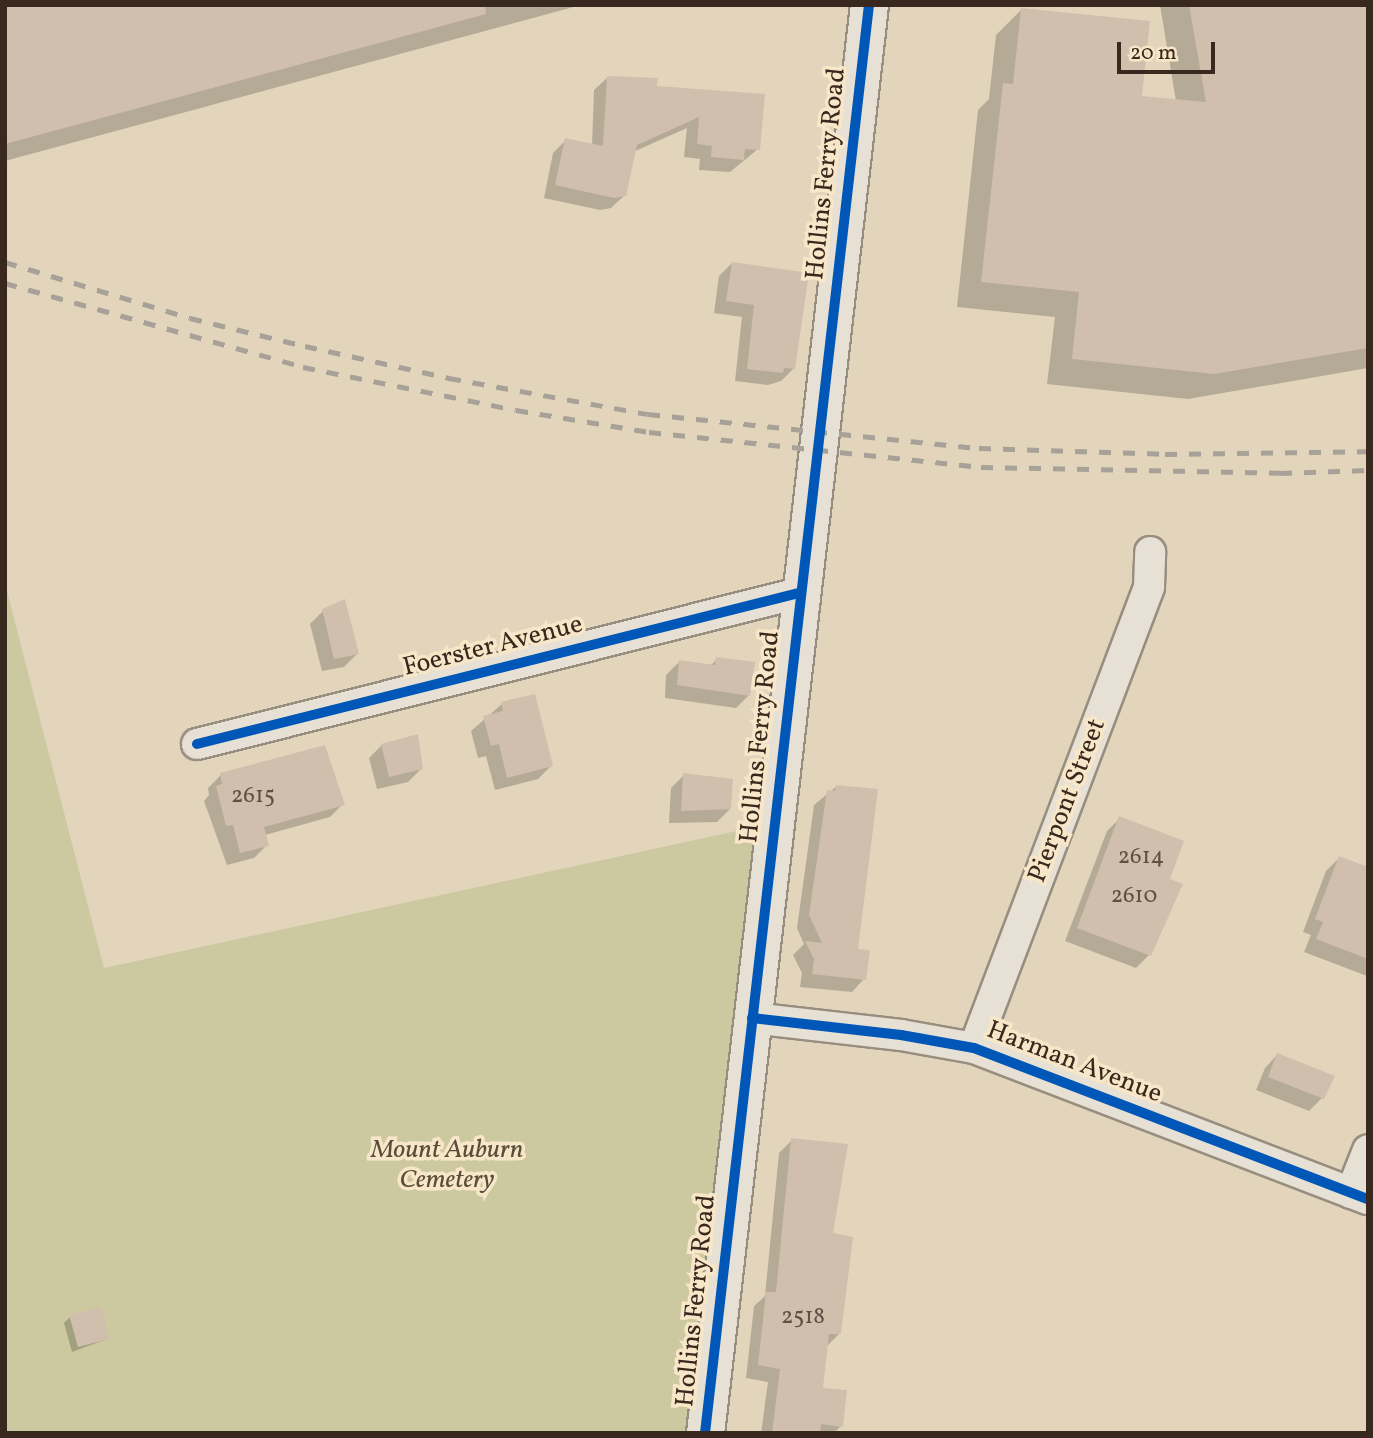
<!DOCTYPE html>
<html>
<head>
<meta charset="utf-8">
<style>
	body { margin:0 }
	#map { position:relative; width:1373px; height:1438px; overflow:hidden; background:#e3d5bc; font-family:Vollkorn,serif }
	div>[style] { position:absolute }
	.green>* { inset:0; background:#ccc9a0 }
	.shadow>* { inset:0; background:#0003 }
	.building>* { inset:0; background:#d1bfae }
	.roads { filter:drop-shadow(2px 0 #988e7f) drop-shadow(-2px 0 #988e7f) drop-shadow(0 2px #988e7f) drop-shadow(0 -2px #988e7f) }
	.minor>* { height:30px; margin:-15px; padding:0 15px; transform-origin:15px; border-radius:15px; background:#e7e0d4 }
	.tertiary>* { height:37px; margin:-18.5px; padding:0 18.5px; transform-origin:18.5px; border-radius:18.5px; background:#e7e0d4 }
	.rail>* { height:5px; margin-top:-2.5px; transform-origin:0; background:repeating-linear-gradient(90deg,#a8a197 0 12px,transparent 0 24px) }
	.cycleway>* { height:10px; margin:-5px; padding:0 5px; transform-origin:5px; border-radius:5px; background:#0057b8 }
	span { translate:-50% -50%; white-space:nowrap; text-align:center; line-height:1.15; -webkit-text-stroke:7px #f8e6c8; paint-order:stroke }
	.number-label { font-size:23px; color:#604f44 }
	.number-label span { -webkit-text-stroke-width:0 }
	.street-label { font-size:26px; color:#38281e }
	.park-label { font-size:26px; color:#584e39; font-style:italic }
	.frame { position:absolute; inset:0; border:7px solid #38281e; pointer-events:none }
	.scale { position:absolute; left:1117px; top:42px; width:98px; height:32px; box-sizing:border-box; border:4px solid #38281e; border-top:0; padding-left:9px; font-size:21px; line-height:24px; white-space:nowrap; color:#38281e; -webkit-text-stroke:5px #f8e6c8; paint-order:stroke }
</style>
</head>
<body>
<div id="map">
	<div class="green">
		<i style="clip-path:polygon(5px 583px,104px 968px,755px 827px,686px 1433px,5px 1433px)"></i>
	</div>
	<div class="shadow">
		<i style="clip-path:polygon(5px 5px,581px 5px,5px 161px)"></i>
		<i style="clip-path:polygon(1160px 5px,1368px 5px,1368px 368px,1188px 399px,1047px 384px,1055px 317px,957px 307px,978px 110px,989px 99px,996px 35px,1022px 9px,1140px 97px,1176px 101px)"></i>
		<i style="clip-path:polygon(607px 78px,655px 87px,758px 149px,730px 172px,699px 170px,700px 159px,684px 157px,687px 128px,633px 152px,625px 195px,611px 208px,600px 210px,544px 198px,553px 153px,566px 140px,592px 145px,594px 90px)"></i>
		<i style="clip-path:polygon(732px 263px,794px 368px,781px 381px,768px 385px,735px 381px,742px 317px,714px 313px,719px 276px)"></i>
		<i style="clip-path:polygon(323px 611px,357px 654px,344px 667px,322px 671px,310px 624px)"></i>
		<i style="clip-path:polygon(717px 659px,749px 695px,736px 708px,665px 698px,666px 675px,679px 662px,710px 666px)"></i>
		<i style="clip-path:polygon(502px 704px,551px 766px,538px 779px,495px 790px,486px 756px,478px 758px,471px 731px)"></i>
		<i style="clip-path:polygon(417px 736px,421px 769px,408px 782px,377px 789px,369px 758px,382px 745px)"></i>
		<i style="clip-path:polygon(221px 775px,343px 804px,330px 817px,265px 835px,267px 845px,254px 858px,227px 865px,204px 801px,209px 795px,208px 788px)"></i>
		<i style="clip-path:polygon(684px 775px,730px 809px,717px 822px,669px 823px,671px 788px)"></i>
		<i style="clip-path:polygon(837px 786px,856px 950px,864px 979px,852px 992px,800px 987px,802px 973px,793px 955px,804px 944px,797px 928px,814px 805px)"></i>
		<i style="clip-path:polygon(1120px 818px,1167px 880px,1149px 955px,1136px 968px,1065px 941px,1107px 831px)"></i>
		<i style="clip-path:polygon(1339px 858px,1368px 869px,1367px 976px,1304px 952px,1311px 935px,1303px 932px,1326px 871px)"></i>
		<i style="clip-path:polygon(1277px 1055px,1322px 1098px,1309px 1111px,1256px 1090px,1265px 1068px)"></i>
		<i style="clip-path:polygon(792px 1140px,831px 1235px,840px 1333px,827px 1346px,821px 1390px,841px 1426px,834px 1433px,761px 1433px,768px 1382px,746px 1378px,754px 1306px,765px 1296px,779px 1153px)"></i>
		<i style="clip-path:polygon(70px 1317px,107px 1339px,72px 1352px,64px 1323px)"></i>
	</div>
	<div class="building">
		<i style="clip-path:polygon(5px 5px,485px 5px,486px 14px,5px 144px)"></i>
		<i style="clip-path:polygon(1189px 5px,1368px 5px,1368px 348px,1214px 374px,1072px 359px,1079px 292px,981px 282px,1003px 83px,1013px 84px,1021px 8px,1150px 21px,1142px 96px,1206px 102px)"></i>
		<i style="clip-path:polygon(607px 76px,658px 78px,657px 86px,765px 94px,760px 150px,745px 149px,744px 160px,711px 157px,712px 146px,697px 144px,699px 117px,637px 145px,626px 196px,614px 198px,555px 185px,565px 138px,603px 146px)"></i>
		<i style="clip-path:polygon(732px 262px,809px 273px,795px 369px,784px 368px,783px 373px,747px 369px,754px 305px,726px 301px)"></i>
		<i style="clip-path:polygon(345px 599px,359px 654px,334px 659px,322px 609px)"></i>
		<i style="clip-path:polygon(716px 657px,755px 662px,750px 696px,677px 685px,679px 660px,715px 665px)"></i>
		<i style="clip-path:polygon(535px 694px,553px 766px,507px 778px,499px 744px,491px 746px,483px 716px,503px 711px,501px 702px)"></i>
		<i style="clip-path:polygon(418px 734px,423px 769px,389px 777px,381px 744px)"></i>
		<i style="clip-path:polygon(325px 745px,345px 805px,264px 827px,269px 846px,240px 853px,233px 825px,226px 826px,216px 786px,222px 784px,220px 773px)"></i>
		<i style="clip-path:polygon(683px 773px,733px 779px,731px 809px,681px 811px)"></i>
		<i style="clip-path:polygon(836px 785px,878px 789px,858px 949px,870px 950px,866px 980px,812px 974px,814px 959px,805px 941px,822px 943px,809px 915px,827px 790px,835px 791px)"></i>
		<i style="clip-path:polygon(1119px 816px,1184px 841px,1170px 879px,1183px 884px,1151px 956px,1077px 928px)"></i>
		<i style="clip-path:polygon(1339px 856px,1368px 867px,1368px 959px,1316px 939px,1323px 922px,1315px 919px)"></i>
		<i style="clip-path:polygon(1277px 1053px,1335px 1076px,1324px 1099px,1268px 1077px)"></i>
		<i style="clip-path:polygon(791px 1138px,848px 1144px,833px 1233px,853px 1237px,841px 1334px,829px 1334px,823px 1388px,847px 1390px,843px 1427px,821px 1424px,820px 1433px,772px 1433px,780px 1369px,758px 1365px,766px 1292px,776px 1292px)"></i>
		<i style="clip-path:polygon(101px 1307px,109px 1339px,78px 1347px,69px 1315px)"></i>
	</div>
	<div class="roads">
		<div class="minor">
			<i style="left:197px;top:744px;width:621px;rotate:-14.08deg"></i>
			<i style="left:752px;top:1018px;width:150px;rotate:6.5deg"></i>
			<i style="left:901px;top:1035px;width:74px;rotate:10.1deg"></i>
			<i style="left:974px;top:1048px;width:422px;rotate:21deg"></i>
			<i style="left:974px;top:1048px;width:493px;rotate:-69.2deg"></i>
			<i style="left:1149px;top:587px;width:35px;rotate:-88deg"></i>
			<i style="left:1351px;top:1193px;width:46px;rotate:-68.4deg"></i>
		</div>
		<div class="tertiary">
			<i style="left:705px;top:1433px;width:1437px;rotate:-83.45deg"></i>
		</div>
	</div>
	<div class="rail">
		<i style="left:5px;top:262px;width:193px;rotate:16.8deg"></i>
		<i style="left:190px;top:318px;width:118px;rotate:13.7deg"></i>
		<i style="left:305px;top:346px;width:148px;rotate:12.5deg"></i>
		<i style="left:449px;top:378px;width:202px;rotate:10.3deg"></i>
		<i style="left:648px;top:414px;width:333px;rotate:5.9deg"></i>
		<i style="left:979px;top:448px;width:186px;rotate:1.8deg"></i>
		<i style="left:1165px;top:454px;width:203px;rotate:-0.8deg"></i>
		<i style="left:5px;top:283px;width:310px;rotate:15.7deg"></i>
		<i style="left:303px;top:367px;width:217px;rotate:11.4deg"></i>
		<i style="left:516px;top:410px;width:135px;rotate:9.4deg"></i>
		<i style="left:649px;top:432px;width:334px;rotate:6deg"></i>
		<i style="left:981px;top:467px;width:299px;rotate:1.1deg"></i>
		<i style="left:1280px;top:473px;width:88px;rotate:-2deg"></i>
	</div>
	<div class="cycleway">
		<i style="left:197px;top:744px;width:621px;rotate:-14.08deg"></i>
		<i style="left:752px;top:1018px;width:150px;rotate:6.5deg"></i>
		<i style="left:901px;top:1035px;width:74px;rotate:10.1deg"></i>
		<i style="left:974px;top:1048px;width:422px;rotate:21deg"></i>
		<i style="left:705px;top:1433px;width:1437px;rotate:-83.45deg"></i>
	</div>
	<div class="number-label">
		<span style="left:253px;top:796px">2615</span>
		<span style="left:1141px;top:857px">2614</span>
		<span style="left:1134px;top:896px">2610</span>
		<span style="left:803px;top:1317px">2518</span>
	</div>
	<div class="street-label">
		<span style="left:827px;top:174px;rotate:-84deg">Hollins Ferry Road</span>
		<span style="left:493px;top:647px;rotate:-14deg">Foerster Avenue</span>
		<span style="left:761px;top:737px;rotate:-84deg">Hollins Ferry Road</span>
		<span style="left:1068px;top:801px;rotate:-69deg">Pierpont Street</span>
		<span style="left:1074px;top:1063px;rotate:21deg">Harman Avenue</span>
		<span style="left:697px;top:1301px;rotate:-84deg">Hollins Ferry Road</span>
	</div>
	<div class="park-label">
		<span style="left:447px;top:1166px">Mount Auburn<br>Cemetery</span>
	</div>
	<div class="frame"></div>
	<div class="scale">20 m</div>
</div>
</body>
</html>
